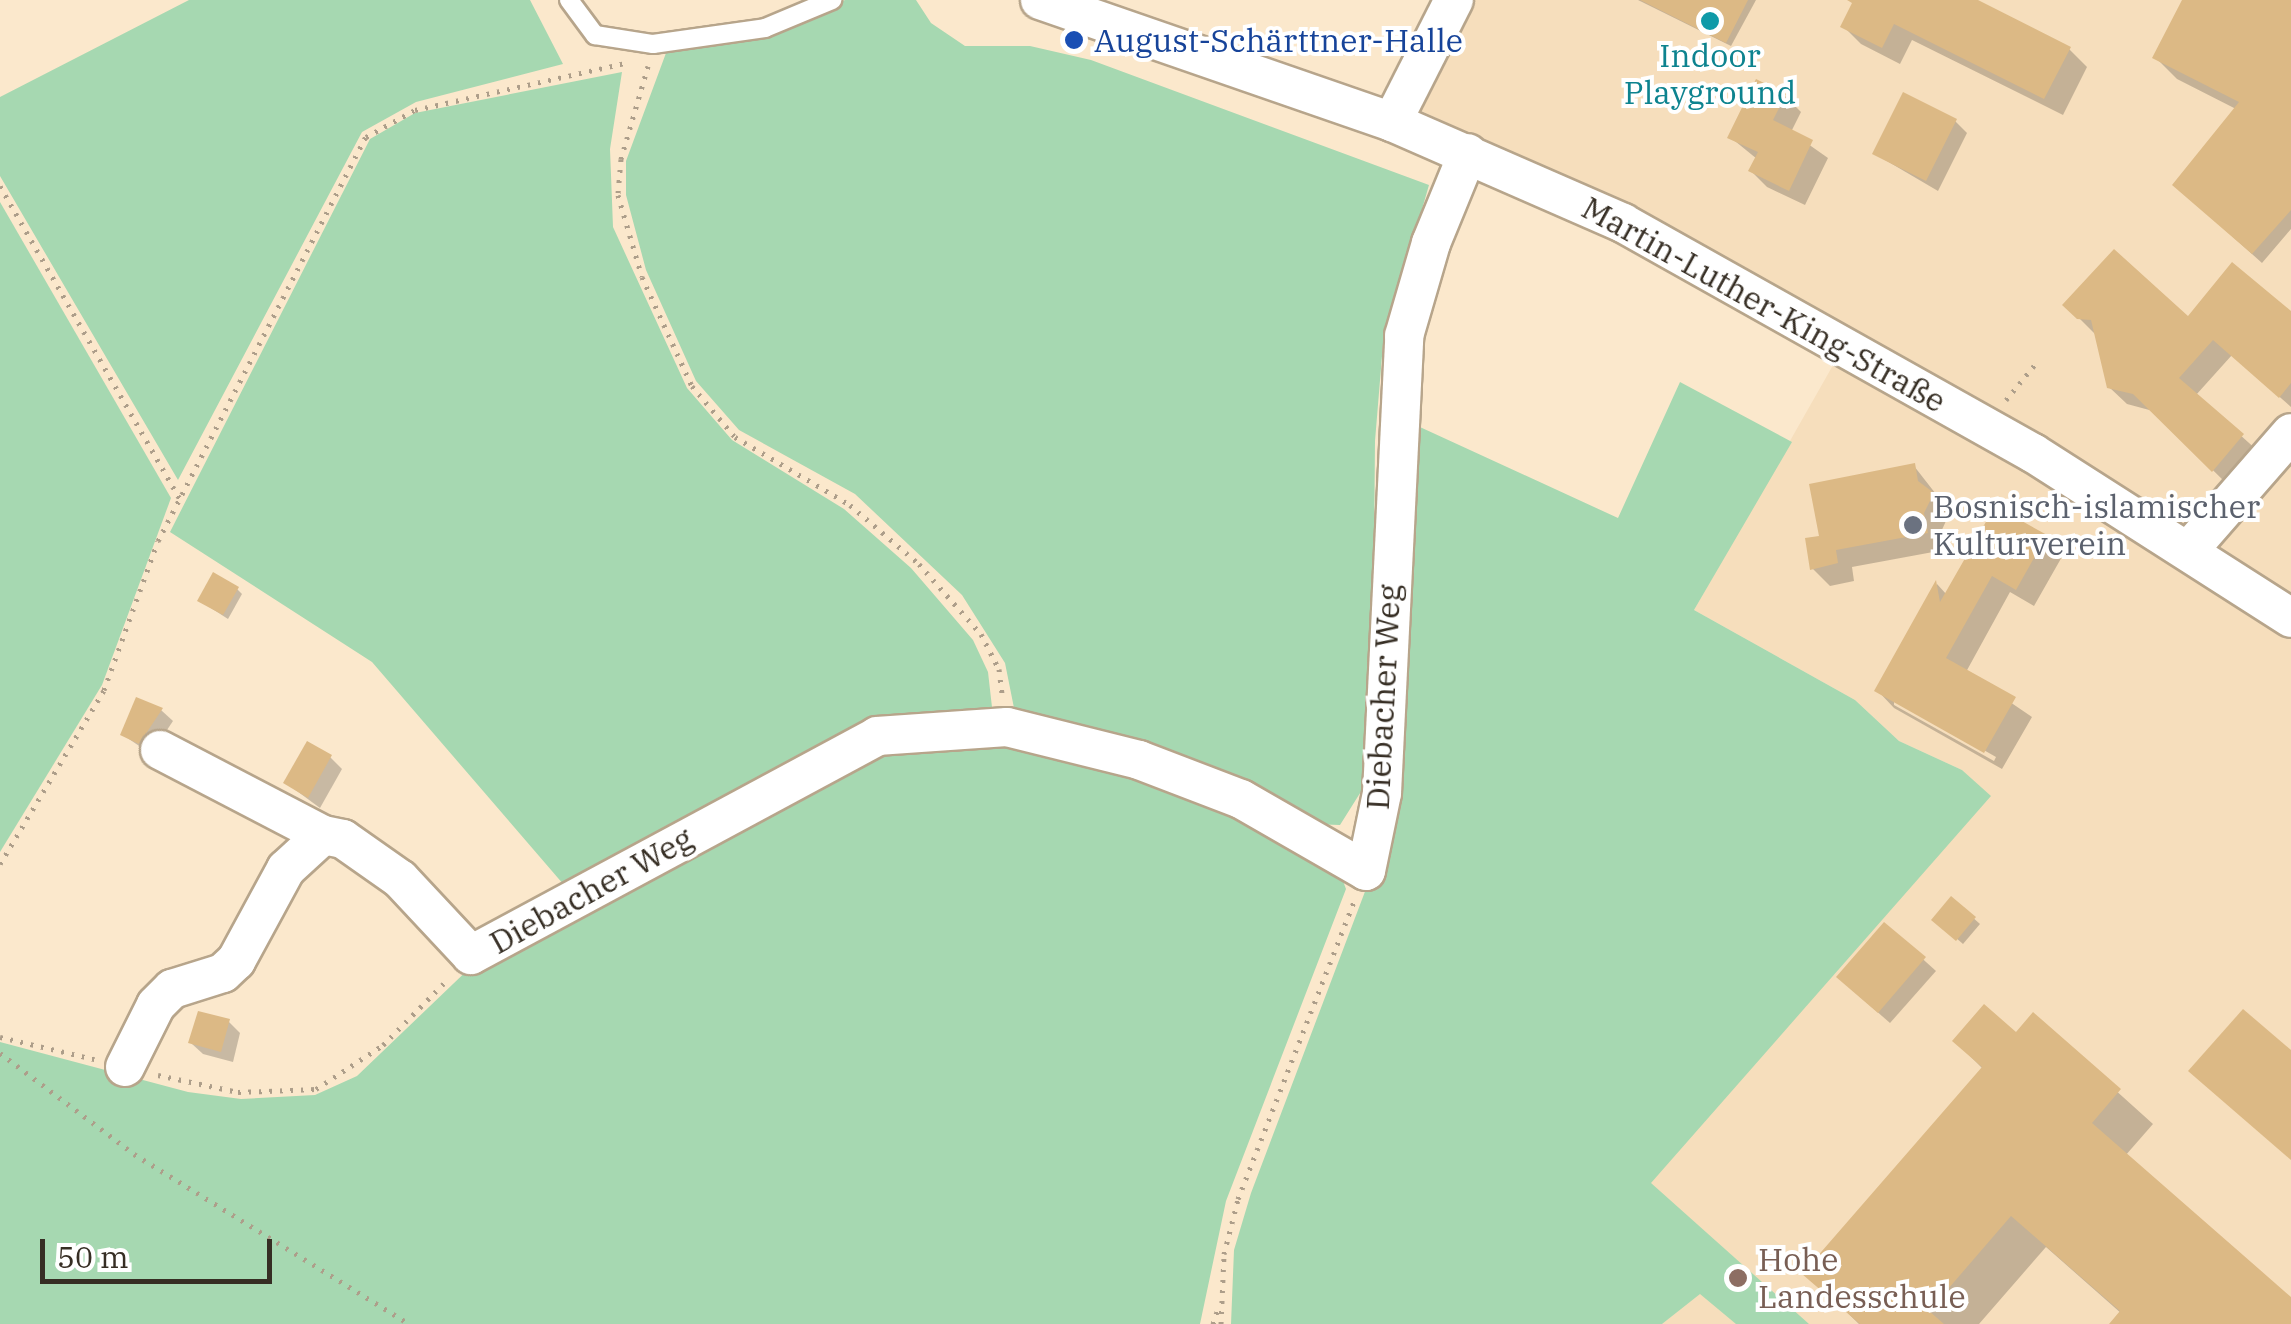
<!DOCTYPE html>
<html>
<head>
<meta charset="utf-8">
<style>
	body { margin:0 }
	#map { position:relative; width:2291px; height:1324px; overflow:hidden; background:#fbe8cc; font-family:"IBM Plex Serif",serif }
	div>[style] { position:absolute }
	.built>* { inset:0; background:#f6debc }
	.green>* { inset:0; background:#a6d8b1 }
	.shadow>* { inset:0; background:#0003 }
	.building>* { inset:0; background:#dcb985 }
	.path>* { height:5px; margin-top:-2.5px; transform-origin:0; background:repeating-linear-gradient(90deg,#ad9e8a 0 2.5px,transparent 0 10.5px) }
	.roads { filter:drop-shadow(2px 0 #b7a58b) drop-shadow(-2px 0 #b7a58b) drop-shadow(0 2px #b7a58b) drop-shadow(0 -2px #b7a58b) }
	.service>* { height:18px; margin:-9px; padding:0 9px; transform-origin:9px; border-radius:9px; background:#fff }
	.minor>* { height:38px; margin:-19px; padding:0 19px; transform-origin:19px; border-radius:19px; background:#fff }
	.dots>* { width:28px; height:28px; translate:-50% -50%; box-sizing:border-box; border:5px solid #fff; border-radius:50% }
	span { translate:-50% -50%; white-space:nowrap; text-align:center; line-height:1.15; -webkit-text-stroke:8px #fff; paint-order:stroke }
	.transit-label { font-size:32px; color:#164399 }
	.left { translate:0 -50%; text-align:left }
	.culture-label { font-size:32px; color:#0d838f }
	.street-label { font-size:32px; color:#362e24 }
	.worship-label { font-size:32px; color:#5b616d }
	.education-label { font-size:32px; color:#785e54 }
	.scale { position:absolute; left:40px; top:1239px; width:232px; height:45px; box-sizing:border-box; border:5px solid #362e24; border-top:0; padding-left:12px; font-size:30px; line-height:35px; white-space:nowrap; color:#362e24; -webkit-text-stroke:8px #fff; paint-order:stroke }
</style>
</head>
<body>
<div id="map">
	<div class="built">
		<i style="clip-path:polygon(1462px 0,2291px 0,2291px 1324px,1662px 1324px,1738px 1261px,1650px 1183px,1990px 796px,1962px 770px,1899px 741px,1855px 700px,1694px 610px,1853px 330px,1715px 251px,1411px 106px)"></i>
	</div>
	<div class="green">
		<i style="clip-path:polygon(189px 0,530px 0,563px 64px,416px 102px,362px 132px,178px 480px,0 176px,0 97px)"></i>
		<i style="clip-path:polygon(845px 0,916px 0,931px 23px,965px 46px,1030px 46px,1091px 60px,1429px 185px,1383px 344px,1375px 441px,1373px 665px,1362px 790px,1340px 825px,1310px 824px,1016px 718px,1005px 663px,962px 595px,855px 494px,739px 430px,696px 381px,646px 270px,626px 195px,626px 161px,666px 53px,772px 34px)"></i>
		<i style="clip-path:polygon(622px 72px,610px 149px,613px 227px,687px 388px,732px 440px,844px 509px,911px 568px,973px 640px,988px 672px,993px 716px,923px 720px,564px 885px,372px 662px,170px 532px,370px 139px,415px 113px)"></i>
		<i style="clip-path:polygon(0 202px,171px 498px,102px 685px,0 852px)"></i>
		<i style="clip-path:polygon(1680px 382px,1792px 442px,1694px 610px,1855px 700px,1899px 741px,1962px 770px,1991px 796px,1651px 1183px,1809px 1324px,1736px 1324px,1700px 1294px,1662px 1324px,1231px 1324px,1234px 1250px,1251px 1193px,1372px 873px,1409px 422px,1618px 518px)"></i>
		<i style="clip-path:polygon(1007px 735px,1189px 786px,1337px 865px,1346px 889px,1226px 1201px,1200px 1324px,0 1324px,0 1042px,188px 1092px,241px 1099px,315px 1095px,357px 1076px,477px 961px,842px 760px)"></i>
	</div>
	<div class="shadow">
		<i style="clip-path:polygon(1638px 0,1756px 0,1731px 46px)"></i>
		<i style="clip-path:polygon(1856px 0,1966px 0,2069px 49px,2087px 67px,2063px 115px,1912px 40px,1900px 64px,1861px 44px,1843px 26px)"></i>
		<i style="clip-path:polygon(2185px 0,2291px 0,2291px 229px,2262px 263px,2175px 185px,2236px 109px,2177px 79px,2155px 57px)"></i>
		<i style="clip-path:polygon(1785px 96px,1801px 112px,1791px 132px,1828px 158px,1805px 205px,1767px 187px,1751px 171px,1757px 159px,1730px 137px)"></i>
		<i style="clip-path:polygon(1955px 121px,1967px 133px,1938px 191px,1875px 154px)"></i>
		<i style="clip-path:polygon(2066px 305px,2188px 320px,2291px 320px,2291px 407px,2232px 355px,2196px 395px,2259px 452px,2230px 487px,2153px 411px,2127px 404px,2109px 387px,2097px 336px)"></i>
		<i style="clip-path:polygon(1914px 466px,1950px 512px,1941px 532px,1944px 550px,1852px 567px,1854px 581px,1830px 586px,1813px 569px)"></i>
		<i style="clip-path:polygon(evenodd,2045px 537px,2063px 555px,2034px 606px,2010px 592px,1966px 672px,2032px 717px,2002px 769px,1894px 708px,1877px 690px,1937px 584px,1947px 595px,2045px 537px,1894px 699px,1996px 757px,1994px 761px,1894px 705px,1894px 699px)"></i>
		<i style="clip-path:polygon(237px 589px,242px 594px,228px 619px,200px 601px)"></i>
		<i style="clip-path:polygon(161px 710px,173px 721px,151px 754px,123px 735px)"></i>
		<i style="clip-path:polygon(330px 757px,342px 769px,320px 808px,286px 783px)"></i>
		<i style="clip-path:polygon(1952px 899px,1980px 924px,1963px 944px,1940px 924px)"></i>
		<i style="clip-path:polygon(1885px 925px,1936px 971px,1890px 1023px,1851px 989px)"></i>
		<i style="clip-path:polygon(2033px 1016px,2153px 1124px,2125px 1156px,2291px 1300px,2291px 1324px,2113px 1324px,2122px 1314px,2046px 1247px,1979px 1324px,1859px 1324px,1806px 1273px,1983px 1069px,1955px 1041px,2016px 1035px)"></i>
		<i style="clip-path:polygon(229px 1022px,240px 1033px,233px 1062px,203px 1054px,191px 1043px)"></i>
	</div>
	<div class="building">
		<i style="clip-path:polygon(1640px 0,1748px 0,1726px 43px)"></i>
		<i style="clip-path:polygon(1847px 0,1978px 0,2071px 47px,2044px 99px,1894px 24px,1882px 48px,1840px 27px,1852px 3px)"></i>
		<i style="clip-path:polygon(2182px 0,2291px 0,2291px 210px,2252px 254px,2172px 185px,2239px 102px,2152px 58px)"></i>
		<i style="clip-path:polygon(1756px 79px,1786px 94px,1773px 120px,1813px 140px,1789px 191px,1748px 171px,1758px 152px,1727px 138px)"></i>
		<i style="clip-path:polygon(1903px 92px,1957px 119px,1926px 181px,1872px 154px)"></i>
		<i style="clip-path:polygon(2114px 249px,2188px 316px,2232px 262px,2291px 311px,2291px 383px,2279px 398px,2213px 340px,2179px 378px,2244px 434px,2212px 472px,2133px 394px,2107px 388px,2091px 320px,2077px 319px,2062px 305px)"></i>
		<i style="clip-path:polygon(1915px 463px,1918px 481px,1934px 493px,1924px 513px,1928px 533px,1836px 550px,1838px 563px,1810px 570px,1805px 538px,1819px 536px,1809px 484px)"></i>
		<i style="clip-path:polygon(1995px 506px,2047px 535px,2016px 590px,1992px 576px,1946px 658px,2016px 697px,1984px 753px,1874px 691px,1936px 580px,1940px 602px)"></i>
		<i style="clip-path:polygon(213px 572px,239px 587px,223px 615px,197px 601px)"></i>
		<i style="clip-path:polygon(136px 697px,163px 708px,139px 744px,120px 735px)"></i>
		<i style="clip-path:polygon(307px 741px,332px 755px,308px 798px,283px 783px)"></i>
		<i style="clip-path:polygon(1951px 896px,1976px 917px,1956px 941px,1931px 920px)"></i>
		<i style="clip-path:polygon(1884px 922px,1926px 957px,1878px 1013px,1836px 977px)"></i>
		<i style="clip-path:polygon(1984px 1004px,2016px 1032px,2033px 1012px,2121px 1089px,2092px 1123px,2291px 1297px,2291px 1324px,2109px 1324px,2120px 1311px,2011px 1216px,1929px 1311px,1944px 1324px,1860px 1324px,1802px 1274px,1982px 1067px,1952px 1041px)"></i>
		<i style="clip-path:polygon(2243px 1009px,2291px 1050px,2291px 1160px,2188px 1071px)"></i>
		<i style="clip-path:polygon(198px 1011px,230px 1019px,221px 1052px,188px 1043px)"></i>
	</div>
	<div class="path">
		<i style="left:648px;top:66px;width:97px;rotate:106.2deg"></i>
		<i style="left:621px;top:159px;width:36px;rotate:95deg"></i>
		<i style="left:618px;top:195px;width:85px;rotate:73.7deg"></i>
		<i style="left:642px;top:277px;width:120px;rotate:65.4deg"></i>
		<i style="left:692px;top:386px;width:67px;rotate:49.9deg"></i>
		<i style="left:735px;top:437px;width:134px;rotate:30.6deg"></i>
		<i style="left:850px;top:505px;width:91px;rotate:40.5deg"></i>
		<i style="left:919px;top:564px;width:94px;rotate:48.5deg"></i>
		<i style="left:981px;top:634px;width:39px;rotate:63deg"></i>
		<i style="left:999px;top:669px;width:26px;rotate:83deg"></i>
		<i style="left:0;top:186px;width:361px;rotate:60.1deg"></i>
		<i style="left:2006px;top:400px;width:49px;rotate:-50.8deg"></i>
		<i style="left:0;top:864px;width:203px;rotate:-59.1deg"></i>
		<i style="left:104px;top:690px;width:158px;rotate:-70.1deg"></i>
		<i style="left:158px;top:541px;width:454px;rotate:-62.8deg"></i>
		<i style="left:366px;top:137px;width:56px;rotate:-28.9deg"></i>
		<i style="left:415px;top:110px;width:216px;rotate:-12.6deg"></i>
		<i style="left:0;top:1037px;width:97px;rotate:13.2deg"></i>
		<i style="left:0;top:1053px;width:168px;rotate:37deg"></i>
		<i style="left:134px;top:1154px;width:323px;rotate:31.7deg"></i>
		<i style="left:158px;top:1075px;width:82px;rotate:12deg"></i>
		<i style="left:238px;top:1092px;width:78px;rotate:-2.2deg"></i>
		<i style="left:316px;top:1089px;width:80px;rotate:-33.3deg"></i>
		<i style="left:383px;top:1045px;width:93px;rotate:-45.4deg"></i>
		<i style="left:1213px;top:1324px;width:16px;rotate:-72deg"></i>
		<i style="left:1221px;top:1324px;width:70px;rotate:-87.5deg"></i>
		<i style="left:1224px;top:1254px;width:57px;rotate:-75.7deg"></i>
		<i style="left:1238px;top:1199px;width:320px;rotate:-68.7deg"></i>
	</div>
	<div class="roads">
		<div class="service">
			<i style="left:569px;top:0;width:44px;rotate:53.4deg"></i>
			<i style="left:595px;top:35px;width:59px;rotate:8.8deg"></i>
			<i style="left:653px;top:44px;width:113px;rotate:-8.1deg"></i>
			<i style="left:765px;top:28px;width:73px;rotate:-22.7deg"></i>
		</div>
		<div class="minor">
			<i style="left:1040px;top:0;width:373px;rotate:19.1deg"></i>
			<i style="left:1392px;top:122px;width:252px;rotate:23.6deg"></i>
			<i style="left:1623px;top:223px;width:470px;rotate:29.3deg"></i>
			<i style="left:2033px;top:453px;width:306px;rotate:32.6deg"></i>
			<i style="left:1392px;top:122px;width:137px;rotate:-63.1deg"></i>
			<i style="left:2189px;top:550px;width:155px;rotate:-48.9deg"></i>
			<i style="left:160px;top:750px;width:184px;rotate:27.5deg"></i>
			<i style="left:125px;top:1067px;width:69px;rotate:-63.4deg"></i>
			<i style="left:156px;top:1005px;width:23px;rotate:-45deg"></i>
			<i style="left:172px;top:989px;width:53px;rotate:-17.4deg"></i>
			<i style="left:223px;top:973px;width:18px;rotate:-43deg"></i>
			<i style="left:236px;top:961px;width:105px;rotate:-61.5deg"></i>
			<i style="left:286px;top:869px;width:50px;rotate:-42.6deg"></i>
			<i style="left:323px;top:835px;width:20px;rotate:11deg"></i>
			<i style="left:343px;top:839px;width:70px;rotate:35.1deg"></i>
			<i style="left:400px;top:879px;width:104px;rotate:46.9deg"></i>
			<i style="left:471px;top:955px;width:461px;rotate:-28.3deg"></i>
			<i style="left:877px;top:736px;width:130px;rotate:-4deg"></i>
			<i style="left:1007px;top:727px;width:136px;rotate:14deg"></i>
			<i style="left:1139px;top:760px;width:109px;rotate:20.9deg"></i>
			<i style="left:1241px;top:799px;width:144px;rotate:29.9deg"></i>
			<i style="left:1366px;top:871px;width:80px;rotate:-78.4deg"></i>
			<i style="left:1382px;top:793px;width:458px;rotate:-87.2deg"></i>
			<i style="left:1404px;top:336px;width:97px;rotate:-73.8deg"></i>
			<i style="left:1431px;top:243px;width:97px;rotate:-67.7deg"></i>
		</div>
	</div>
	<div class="dots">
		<i style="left:1710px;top:21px;background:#0f9aa8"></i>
		<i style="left:1074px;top:40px;background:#1a4fb4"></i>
		<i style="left:1913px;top:525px;background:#6b7280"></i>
		<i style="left:1738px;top:1278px;background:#8d6e63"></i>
	</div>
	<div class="transit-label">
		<span class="left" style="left:1094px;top:40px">August-Schärttner-Halle</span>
	</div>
	<div class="culture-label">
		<span style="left:1710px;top:74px">Indoor<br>Playground</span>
	</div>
	<div class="street-label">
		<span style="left:1764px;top:304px;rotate:29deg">Martin-Luther-King-Straße</span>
		<span style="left:1383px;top:697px;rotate:-87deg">Diebacher Weg</span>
		<span style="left:591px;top:890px;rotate:-29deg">Diebacher Weg</span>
	</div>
	<div class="worship-label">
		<span class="left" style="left:1933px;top:525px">Bosnisch-islamischer<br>Kulturverein</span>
	</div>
	<div class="education-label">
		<span class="left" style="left:1758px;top:1278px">Hohe<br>Landesschule</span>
	</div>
	<div class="scale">50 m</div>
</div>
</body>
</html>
